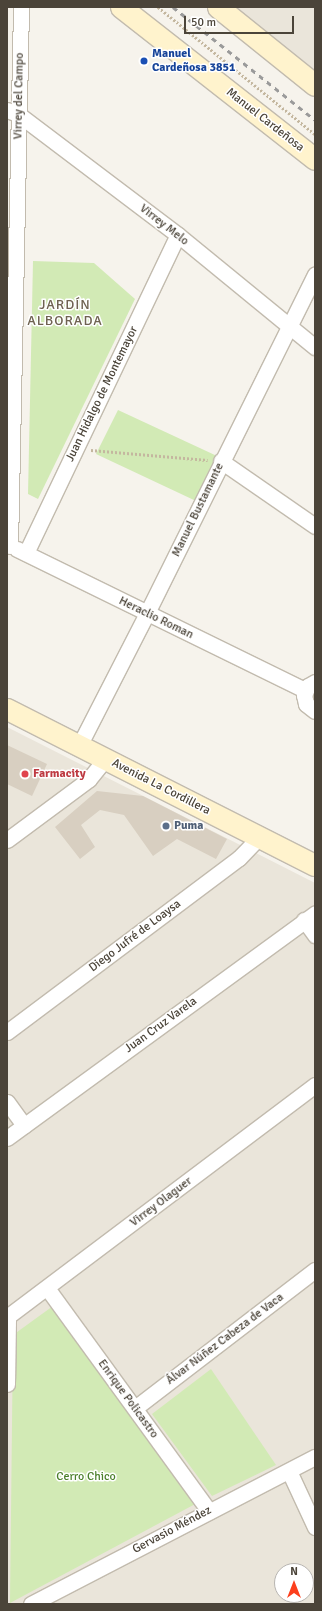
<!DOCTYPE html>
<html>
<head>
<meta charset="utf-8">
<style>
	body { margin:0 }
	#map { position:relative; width:322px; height:1611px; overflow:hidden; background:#f6f3ec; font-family:Signika,sans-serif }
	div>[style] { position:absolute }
	.residential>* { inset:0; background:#eae5da }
	.green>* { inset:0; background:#d2eab5 }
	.building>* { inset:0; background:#d8cfc1 }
	.path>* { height:2.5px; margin-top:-1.25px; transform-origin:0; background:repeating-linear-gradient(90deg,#c4b79f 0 2px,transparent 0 4px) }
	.roads { filter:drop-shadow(1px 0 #c2bbae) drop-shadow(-1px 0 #c2bbae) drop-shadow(0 1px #c2bbae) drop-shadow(0 -1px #c2bbae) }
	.street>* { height:15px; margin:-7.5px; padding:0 7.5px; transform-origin:7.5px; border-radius:7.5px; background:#fff }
	.secondary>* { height:21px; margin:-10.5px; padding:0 10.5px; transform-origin:10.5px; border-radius:10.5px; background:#fff3cd }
	.rail>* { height:3px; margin-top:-1.5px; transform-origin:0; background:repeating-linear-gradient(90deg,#9a9a9a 0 5px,transparent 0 10px) }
	.dots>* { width:11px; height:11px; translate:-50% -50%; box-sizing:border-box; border:2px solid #fff; border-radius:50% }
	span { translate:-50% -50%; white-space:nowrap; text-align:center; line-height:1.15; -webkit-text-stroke:3px #fff; paint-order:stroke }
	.transit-label { font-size:12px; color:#164399; font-weight:700 }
	.left { translate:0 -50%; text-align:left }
	.street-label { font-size:12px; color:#4b4439 }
	.health-label { font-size:12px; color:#be3a42; font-weight:700 }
	.service-label { font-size:12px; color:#4e5e75; font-weight:700 }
	.park-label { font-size:12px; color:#4a7f2a }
	.quarter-label { font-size:14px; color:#6e6250; letter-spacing:1px }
	.frame { position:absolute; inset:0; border:8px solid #4b4439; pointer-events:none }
	.north { position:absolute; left:274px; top:1563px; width:40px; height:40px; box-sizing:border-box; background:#fff; border:1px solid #b7b4b0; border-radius:50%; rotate:0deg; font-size:11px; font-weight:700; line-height:16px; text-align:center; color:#4b4439 }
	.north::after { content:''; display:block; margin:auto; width:14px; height:18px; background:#fc3f1d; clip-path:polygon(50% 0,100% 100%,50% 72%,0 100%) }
	.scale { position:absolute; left:184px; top:16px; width:110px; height:18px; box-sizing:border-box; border:2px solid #4b4439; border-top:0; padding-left:5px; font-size:12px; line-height:14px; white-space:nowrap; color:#4b4439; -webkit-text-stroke:3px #fff; paint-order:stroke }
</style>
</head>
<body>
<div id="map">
	<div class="residential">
		<i style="clip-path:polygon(233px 7px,315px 7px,315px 73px)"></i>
		<i style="clip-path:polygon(evenodd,7px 727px,315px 883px,315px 1604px,7px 1604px,7px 727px,282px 1571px,306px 1571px,306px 1595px,282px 1595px,282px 1571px)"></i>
	</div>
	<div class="green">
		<i style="clip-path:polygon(33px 261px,94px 263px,135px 299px,38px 499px,28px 494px)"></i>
		<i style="clip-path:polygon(118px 410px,217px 456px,196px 501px,96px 454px)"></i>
		<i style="clip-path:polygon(53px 1306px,199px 1502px,10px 1603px,13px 1335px)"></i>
		<i style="clip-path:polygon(211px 1369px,276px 1465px,212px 1496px,152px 1414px)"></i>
	</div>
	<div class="building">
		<i style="clip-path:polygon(7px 745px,47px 764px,32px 796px,7px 784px)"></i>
		<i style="clip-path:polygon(97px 791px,143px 796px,227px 839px,216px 859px,177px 839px,153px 856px,124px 815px,100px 810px,81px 825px,95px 847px,80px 859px,55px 827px)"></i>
	</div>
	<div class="path">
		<i style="left:158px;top:7px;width:202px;rotate:39deg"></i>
		<i style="left:91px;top:450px;width:117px;rotate:4.9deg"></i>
	</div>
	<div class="roads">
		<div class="street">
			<i style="left:7px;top:110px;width:12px;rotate:20deg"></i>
			<i style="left:18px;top:114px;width:201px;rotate:37.1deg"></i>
			<i style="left:178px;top:235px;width:177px;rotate:39.3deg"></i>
			<i style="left:221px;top:461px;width:114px;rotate:34.7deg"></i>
			<i style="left:10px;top:546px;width:539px;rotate:-88.83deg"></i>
			<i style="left:17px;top:549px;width:321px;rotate:26.1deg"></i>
			<i style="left:26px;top:553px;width:352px;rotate:-64.5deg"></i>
			<i style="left:315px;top:682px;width:8px;rotate:150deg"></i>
			<i style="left:308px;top:686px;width:10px;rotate:114deg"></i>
			<i style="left:304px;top:695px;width:9px;rotate:77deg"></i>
			<i style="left:306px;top:704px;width:11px;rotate:38deg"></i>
			<i style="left:79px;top:746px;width:149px;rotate:-62.9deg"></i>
			<i style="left:147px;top:613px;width:378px;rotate:-63.6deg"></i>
			<i style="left:7px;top:840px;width:102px;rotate:-36.6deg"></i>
			<i style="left:89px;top:779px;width:27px;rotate:-51deg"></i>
			<i style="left:304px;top:920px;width:19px;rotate:54deg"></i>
			<i style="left:7px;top:1032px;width:290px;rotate:-36.9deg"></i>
			<i style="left:239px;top:858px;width:29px;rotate:-46deg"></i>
			<i style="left:7px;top:1102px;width:29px;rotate:54deg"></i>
			<i style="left:7px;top:1138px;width:381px;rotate:-36.1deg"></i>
			<i style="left:47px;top:1288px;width:276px;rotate:54deg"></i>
			<i style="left:7px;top:1317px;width:386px;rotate:-37deg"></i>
			<i style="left:7px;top:1384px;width:67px;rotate:-89.1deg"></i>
			<i style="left:135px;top:1408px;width:227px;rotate:-37.5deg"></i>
			<i style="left:289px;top:1471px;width:62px;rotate:65.1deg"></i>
			<i style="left:31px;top:1604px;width:320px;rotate:-27.4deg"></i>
		</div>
		<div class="secondary">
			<i style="left:121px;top:7px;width:246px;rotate:38.1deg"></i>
			<i style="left:218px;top:7px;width:124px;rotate:38.8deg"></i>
			<i style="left:7px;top:709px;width:345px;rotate:26.9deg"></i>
		</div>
	</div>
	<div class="rail">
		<i style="left:173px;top:7px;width:181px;rotate:38.5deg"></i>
	</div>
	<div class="dots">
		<i style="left:144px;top:61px;background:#1a4fb4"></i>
		<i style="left:25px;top:774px;background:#e0444e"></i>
		<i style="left:166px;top:826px;background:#5c6f8a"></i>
	</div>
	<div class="transit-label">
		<span class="left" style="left:152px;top:61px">Manuel<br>Cardeñosa 3851</span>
	</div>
	<div class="street-label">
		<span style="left:19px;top:96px;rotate:-89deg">Virrey del Campo</span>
		<span style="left:265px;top:120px;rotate:38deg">Manuel Cardeñosa</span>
		<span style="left:164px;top:225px;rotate:38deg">Virrey Melo</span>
		<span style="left:102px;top:394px;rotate:-64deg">Juan Hidalgo de Montemayor</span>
		<span style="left:198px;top:510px;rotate:-64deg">Manuel Bustamante</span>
		<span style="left:156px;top:618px;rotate:26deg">Heraclio Roman</span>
		<span style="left:161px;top:787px;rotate:27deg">Avenida La Cordillera</span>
		<span style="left:135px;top:936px;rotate:-37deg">Diego Jufré de Loaysa</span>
		<span style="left:161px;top:1025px;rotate:-36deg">Juan Cruz Varela</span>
		<span style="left:161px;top:1202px;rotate:-37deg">Virrey Olaguer</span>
		<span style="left:225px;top:1339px;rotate:-37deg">Álvar Núñez Cabeza de Vaca</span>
		<span style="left:128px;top:1399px;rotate:54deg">Enrique Policastro</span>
		<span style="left:172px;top:1530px;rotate:-28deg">Gervasio Méndez</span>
	</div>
	<div class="health-label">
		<span class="left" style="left:33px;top:774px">Farmacity</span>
	</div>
	<div class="service-label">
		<span class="left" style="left:174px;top:826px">Puma</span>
	</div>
	<div class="park-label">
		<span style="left:86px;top:1477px">Cerro Chico</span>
	</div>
	<div class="quarter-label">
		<span style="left:65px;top:313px">JARDÍN<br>ALBORADA</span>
	</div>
	<div class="frame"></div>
	<div class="north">N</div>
	<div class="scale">50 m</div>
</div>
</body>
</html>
